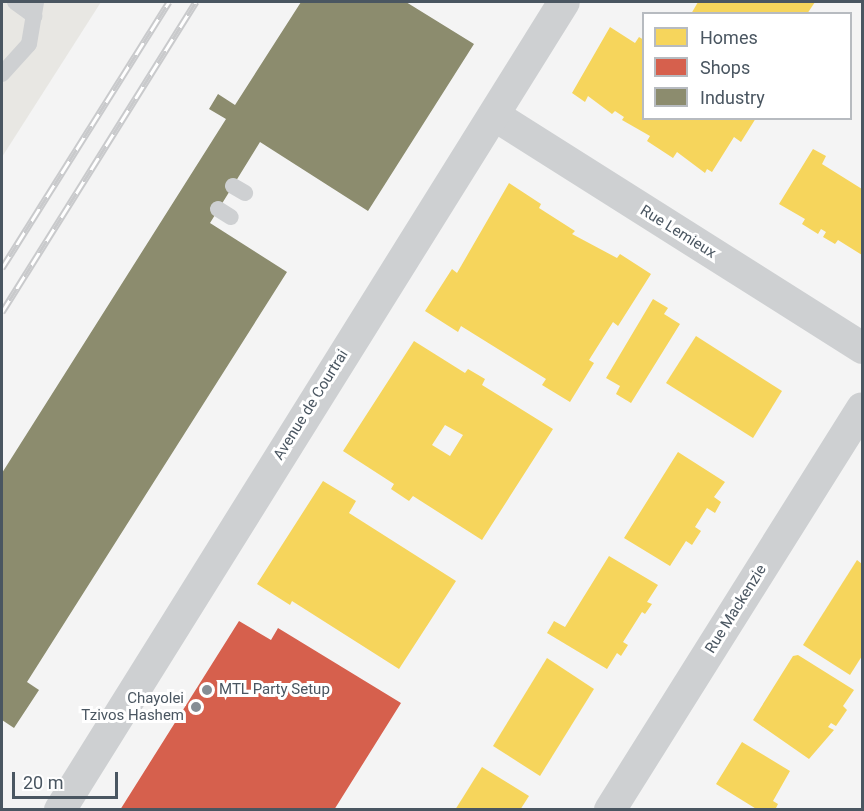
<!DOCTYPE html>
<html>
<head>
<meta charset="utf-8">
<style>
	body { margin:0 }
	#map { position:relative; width:864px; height:811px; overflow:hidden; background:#f4f4f4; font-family:Roboto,sans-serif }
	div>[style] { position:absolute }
	.commercial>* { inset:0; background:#e8e7e3 }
	.homes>* { inset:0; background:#f6d55c }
	.shops>* { inset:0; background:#d6604d }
	.industry>* { inset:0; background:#8c8c6e }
	.lane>* { height:16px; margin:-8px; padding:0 8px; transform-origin:8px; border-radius:8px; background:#ced0d2 }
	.street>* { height:32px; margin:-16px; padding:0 16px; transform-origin:16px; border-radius:16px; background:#ced0d2 }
	.rail>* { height:7px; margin-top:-3.5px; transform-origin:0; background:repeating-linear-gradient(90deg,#fff 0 14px,#c9cacc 0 28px); box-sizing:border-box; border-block:2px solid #c9cacc }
	.dots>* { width:16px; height:16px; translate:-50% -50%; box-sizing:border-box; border:3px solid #fff; border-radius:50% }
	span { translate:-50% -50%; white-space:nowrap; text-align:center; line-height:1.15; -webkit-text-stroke:6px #fff; paint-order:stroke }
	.street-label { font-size:15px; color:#4a5661 }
	.poi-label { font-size:15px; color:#4a5661 }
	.left { translate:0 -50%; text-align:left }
	.right { translate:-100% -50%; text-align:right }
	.frame { position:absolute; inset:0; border:3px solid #4a5661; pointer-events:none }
	.legend { position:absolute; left:642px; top:12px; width:210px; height:108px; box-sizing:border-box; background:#fff; border:2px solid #b7bbc0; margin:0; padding:8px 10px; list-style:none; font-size:18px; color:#4a5661 }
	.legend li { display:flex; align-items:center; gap:12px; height:30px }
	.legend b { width:30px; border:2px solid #b7bbc0 }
	.scale { position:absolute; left:12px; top:772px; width:106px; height:27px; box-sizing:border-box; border:3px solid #4a5661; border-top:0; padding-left:8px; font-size:18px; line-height:21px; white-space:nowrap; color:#4a5661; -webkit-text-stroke:4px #fff; paint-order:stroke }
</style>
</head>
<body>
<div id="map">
	<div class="commercial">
		<i style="clip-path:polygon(2px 2px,101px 2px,2px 157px)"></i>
	</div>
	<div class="homes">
		<i style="clip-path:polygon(698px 2px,815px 2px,807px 14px,691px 14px)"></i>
		<i style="clip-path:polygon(610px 27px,635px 43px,639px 37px,644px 40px,644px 118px,756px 118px,741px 142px,734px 137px,712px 172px,707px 169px,705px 173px,677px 152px,673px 158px,647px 141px,650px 136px,622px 120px,624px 117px,615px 111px,612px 114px,588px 96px,585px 102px,572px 93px)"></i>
		<i style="clip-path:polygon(813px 149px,826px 156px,822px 164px,862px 189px,862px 255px,838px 240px,835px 244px,823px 237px,826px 232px,821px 229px,818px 234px,802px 224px,805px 219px,779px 204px)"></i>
		<i style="clip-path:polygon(509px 183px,541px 204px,539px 208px,575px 231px,572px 234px,617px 258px,620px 254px,651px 274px,618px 326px,613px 322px,589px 360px,594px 363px,570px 402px,542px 385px,546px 379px,461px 326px,458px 332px,425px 311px,452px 269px,457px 273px)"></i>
		<i style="clip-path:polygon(653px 299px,668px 308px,664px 314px,680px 324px,631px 403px,616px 394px,620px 386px,606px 378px)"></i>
		<i style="clip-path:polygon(696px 336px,782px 391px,753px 438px,666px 383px)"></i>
		<i style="clip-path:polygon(evenodd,414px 341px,465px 373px,468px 369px,485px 379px,482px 385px,553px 429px,482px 540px,413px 496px,409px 501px,391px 489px,394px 484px,343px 451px,414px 341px,445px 425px,463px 435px,450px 456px,432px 445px,445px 425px)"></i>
		<i style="clip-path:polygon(678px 452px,725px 482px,714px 497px,721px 502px,715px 513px,707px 508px,695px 527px,701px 531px,692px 545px,686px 541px,670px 566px,624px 538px)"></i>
		<i style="clip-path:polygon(323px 481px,356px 501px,349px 513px,456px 581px,399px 669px,292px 601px,290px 605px,257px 584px)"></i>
		<i style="clip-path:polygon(609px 556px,658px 585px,647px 602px,652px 604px,645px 614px,642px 612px,623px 642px,628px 645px,621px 656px,617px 653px,607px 669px,547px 633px,554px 621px,565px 627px)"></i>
		<i style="clip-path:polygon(857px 560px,862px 564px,862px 656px,850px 675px,803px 645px)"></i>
		<i style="clip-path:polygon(798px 655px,854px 690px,843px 706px,847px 710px,836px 726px,831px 723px,828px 727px,834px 730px,809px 759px,753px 720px,793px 656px)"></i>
		<i style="clip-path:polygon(547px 658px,594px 689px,540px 776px,493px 746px)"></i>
		<i style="clip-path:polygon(742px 742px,790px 771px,773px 801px,778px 804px,775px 810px,758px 810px,716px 784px)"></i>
		<i style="clip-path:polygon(482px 767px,529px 796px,520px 810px,455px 810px)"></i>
	</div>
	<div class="shops">
		<i style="clip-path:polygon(239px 621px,271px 640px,278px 628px,401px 703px,334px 810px,120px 810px)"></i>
	</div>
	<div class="industry">
		<i style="clip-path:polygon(301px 2px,406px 2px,474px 44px,368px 211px,260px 142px,210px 223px,287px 272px,27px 682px,39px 690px,14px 728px,2px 720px,2px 473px,226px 119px,209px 109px,218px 94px,235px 105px)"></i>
	</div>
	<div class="lane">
		<i style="left:15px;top:2px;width:24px;rotate:36deg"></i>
		<i style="left:2px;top:74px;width:40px;rotate:-48deg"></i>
		<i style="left:29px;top:44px;width:43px;rotate:-80.5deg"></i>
		<i style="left:233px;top:186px;width:14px;rotate:30deg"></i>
		<i style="left:218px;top:209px;width:15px;rotate:32deg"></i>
	</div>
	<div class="street">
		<i style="left:494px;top:115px;width:436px;rotate:32.3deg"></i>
		<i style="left:60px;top:810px;width:952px;rotate:-58.05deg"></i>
		<i style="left:610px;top:810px;width:474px;rotate:-57.9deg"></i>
	</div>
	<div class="rail">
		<i style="left:2px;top:268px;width:314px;rotate:-57.9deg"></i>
		<i style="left:2px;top:312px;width:366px;rotate:-58deg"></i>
	</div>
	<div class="dots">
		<i style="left:207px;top:690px;background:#868d94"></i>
		<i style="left:196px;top:707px;background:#868d94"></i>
	</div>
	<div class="street-label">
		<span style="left:678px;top:232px;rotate:32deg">Rue Lemieux</span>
		<span style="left:311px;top:405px;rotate:-58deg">Avenue de Courtrai</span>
		<span style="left:736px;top:609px;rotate:-58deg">Rue Mackenzie</span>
	</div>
	<div class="poi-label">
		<span class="left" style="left:219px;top:690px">MTL Party Setup</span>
		<span class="right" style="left:184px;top:707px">Chayolei<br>Tzivos Hashem</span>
	</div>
	<div class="frame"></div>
	<ul class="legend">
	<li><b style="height:16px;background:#f6d55c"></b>Homes</li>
	<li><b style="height:16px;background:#d6604d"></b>Shops</li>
	<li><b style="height:16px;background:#8c8c6e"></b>Industry</li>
	</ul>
	<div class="scale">20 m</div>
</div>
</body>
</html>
